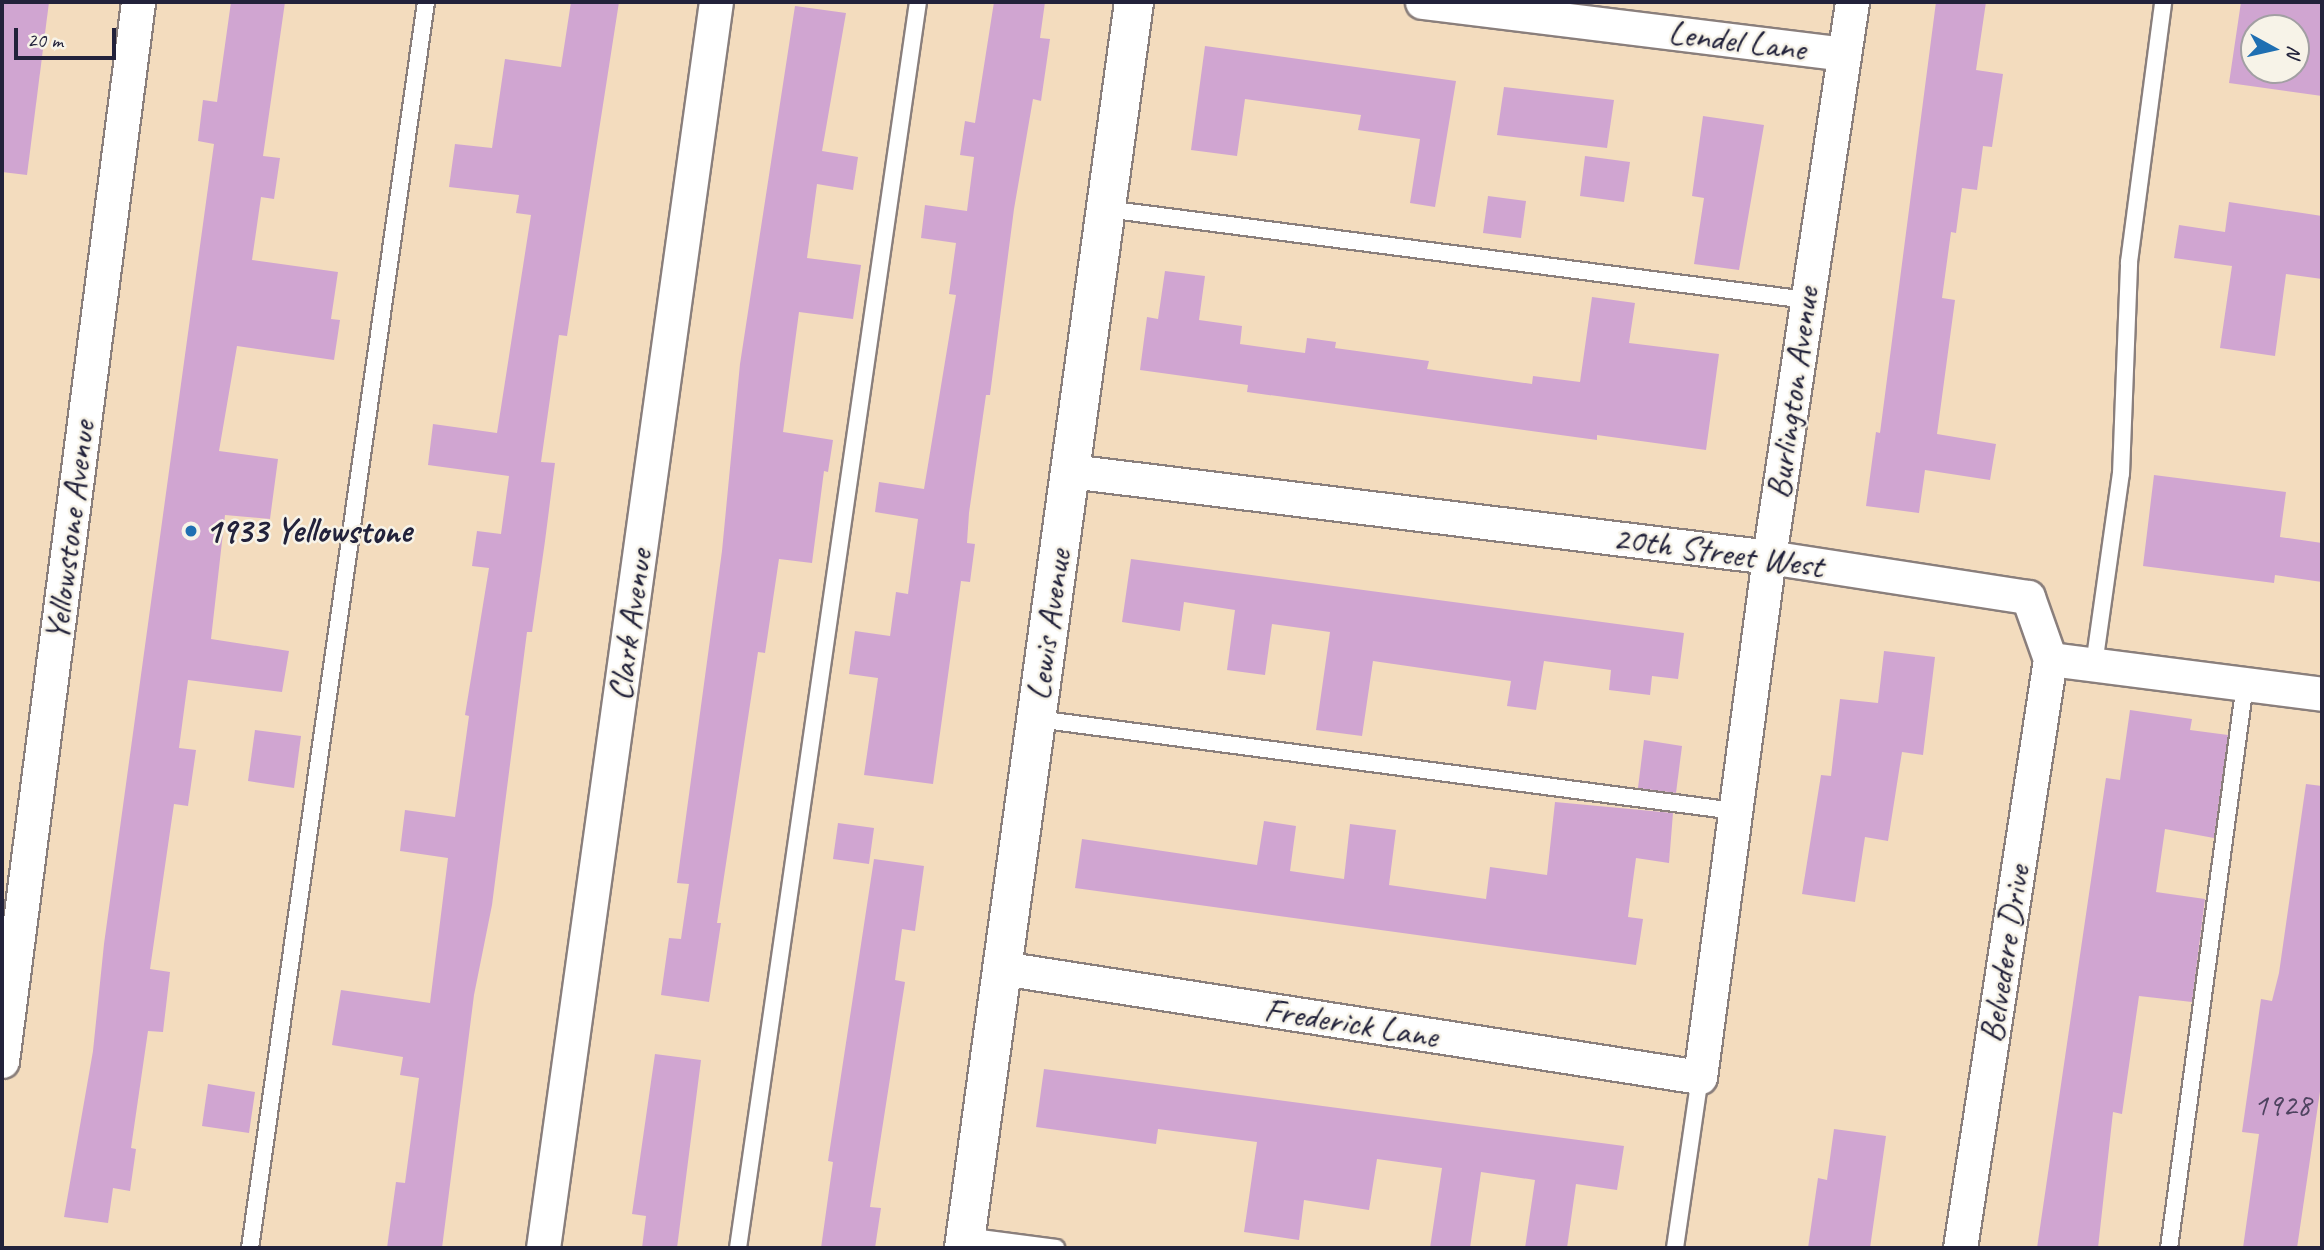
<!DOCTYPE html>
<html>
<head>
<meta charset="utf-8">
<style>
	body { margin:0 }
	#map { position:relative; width:2324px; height:1250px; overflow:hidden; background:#f3dcbe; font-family:Caveat,sans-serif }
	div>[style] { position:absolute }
	.building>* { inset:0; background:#d0a5d1 }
	.roads { filter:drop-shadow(2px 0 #8a7f7c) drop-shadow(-2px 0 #8a7f7c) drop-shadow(0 2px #8a7f7c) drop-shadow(0 -2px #8a7f7c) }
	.service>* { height:16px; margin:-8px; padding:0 8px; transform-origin:8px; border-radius:8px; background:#fff }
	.minor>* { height:33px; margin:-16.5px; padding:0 16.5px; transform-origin:16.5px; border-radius:16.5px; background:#fff }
	.tertiary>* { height:38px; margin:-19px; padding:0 19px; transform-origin:19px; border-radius:19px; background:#fff }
	.dots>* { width:19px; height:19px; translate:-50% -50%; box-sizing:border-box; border:4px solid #f7f3e8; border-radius:50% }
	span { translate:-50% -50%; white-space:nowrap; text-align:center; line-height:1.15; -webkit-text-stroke:5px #f7f3e8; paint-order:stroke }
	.number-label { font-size:32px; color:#4e4360 }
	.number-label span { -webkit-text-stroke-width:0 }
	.street-label { font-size:35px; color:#22223b }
	.poi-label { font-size:35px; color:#22223b; font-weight:700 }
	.left { translate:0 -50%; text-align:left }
	.frame { position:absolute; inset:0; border:4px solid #22223b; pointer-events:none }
	.north { position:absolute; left:2240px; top:14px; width:70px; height:70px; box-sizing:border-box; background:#f7f3e8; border:2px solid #a29fa3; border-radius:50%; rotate:98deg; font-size:19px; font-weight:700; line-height:28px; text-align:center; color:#22223b }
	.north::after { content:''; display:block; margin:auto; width:24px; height:32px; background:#1f6fb2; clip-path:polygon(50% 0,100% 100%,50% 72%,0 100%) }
	.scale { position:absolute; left:14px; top:28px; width:102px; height:32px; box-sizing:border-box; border:4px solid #22223b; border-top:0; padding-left:9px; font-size:21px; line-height:24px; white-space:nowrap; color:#22223b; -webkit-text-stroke:5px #f7f3e8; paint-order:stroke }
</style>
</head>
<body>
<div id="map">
	<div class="building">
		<i style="clip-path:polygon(2px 2px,49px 2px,27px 175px,2px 172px)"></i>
		<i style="clip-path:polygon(231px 2px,285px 2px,263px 156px,280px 158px,274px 199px,261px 197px,252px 260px,338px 272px,331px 319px,340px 320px,334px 360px,237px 346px,219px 451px,278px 459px,270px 519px,225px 515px,211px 639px,289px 651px,282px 692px,188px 680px,179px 748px,196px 750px,188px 806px,174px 804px,150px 969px,170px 972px,163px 1032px,148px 1031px,131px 1148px,136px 1149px,130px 1191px,113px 1188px,108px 1223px,64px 1217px,93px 1051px,104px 944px,214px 144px,198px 141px,203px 100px,217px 102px)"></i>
		<i style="clip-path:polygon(571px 2px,619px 2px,567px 336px,559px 335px,541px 462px,555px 463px,545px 541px,532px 632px,527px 632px,492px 905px,474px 995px,442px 1248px,387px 1248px,396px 1182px,405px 1183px,419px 1078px,400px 1075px,403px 1057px,332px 1045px,341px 990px,430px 1003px,448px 858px,400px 851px,405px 810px,455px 817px,469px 716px,465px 715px,489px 568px,472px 566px,477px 531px,501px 534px,509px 476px,428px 465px,433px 424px,497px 433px,531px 215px,516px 213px,519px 195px,449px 187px,455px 144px,492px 148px,505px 59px,561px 67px)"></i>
		<i style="clip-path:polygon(994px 2px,1045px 2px,1040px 38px,1050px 39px,1041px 101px,1033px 99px,1014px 209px,990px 395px,986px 395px,969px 513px,967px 543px,975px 544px,970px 582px,961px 581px,933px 784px,864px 775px,878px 678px,849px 674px,855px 631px,890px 636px,896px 592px,908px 594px,918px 519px,875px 512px,879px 482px,924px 489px,956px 295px,949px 294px,956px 243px,921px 238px,925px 205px,967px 211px,974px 157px,960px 155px,965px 121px,975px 123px)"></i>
		<i style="clip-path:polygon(1936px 2px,1986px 2px,1976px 70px,2003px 74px,1992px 147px,1983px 146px,1977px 190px,1962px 188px,1956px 233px,1951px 232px,1942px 298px,1955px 300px,1937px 434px,1996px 444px,1990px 480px,1925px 470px,1919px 513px,1866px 506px,1876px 432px,1880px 433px)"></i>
		<i style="clip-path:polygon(evenodd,2241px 2px,2322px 2px,2322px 96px,2229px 83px,2241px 2px,2254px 28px,2296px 28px,2296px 70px,2254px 70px,2254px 28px)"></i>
		<i style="clip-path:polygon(795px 6px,846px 13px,822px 151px,858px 157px,853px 190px,817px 184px,807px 258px,861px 265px,853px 319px,799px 312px,783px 432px,833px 440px,828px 472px,824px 471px,812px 563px,779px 559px,765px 653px,758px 652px,717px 923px,721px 923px,709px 1002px,661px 995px,669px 938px,681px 939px,689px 884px,677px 883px,722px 551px,740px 364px)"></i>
		<i style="clip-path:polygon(1205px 46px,1456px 81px,1435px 207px,1410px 203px,1420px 139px,1358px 130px,1361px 115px,1245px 99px,1237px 156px,1191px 150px)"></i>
		<i style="clip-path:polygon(1504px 87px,1614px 100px,1607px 148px,1497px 135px)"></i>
		<i style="clip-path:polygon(1703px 116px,1764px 125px,1739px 270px,1694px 264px,1704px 198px,1692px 196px)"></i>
		<i style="clip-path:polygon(1585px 156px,1630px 162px,1624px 202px,1580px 196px)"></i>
		<i style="clip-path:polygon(1488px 196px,1526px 201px,1521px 238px,1483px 233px)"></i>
		<i style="clip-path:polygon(2229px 202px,2322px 216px,2322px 279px,2286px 274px,2275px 356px,2220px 348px,2232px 266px,2174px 258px,2179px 225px,2225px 232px)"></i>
		<i style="clip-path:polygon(1165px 271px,1205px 276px,1199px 320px,1242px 326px,1240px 344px,1305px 353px,1307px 338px,1336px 342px,1335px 348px,1429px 361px,1427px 369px,1532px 384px,1533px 376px,1580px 382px,1592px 297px,1635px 303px,1629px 343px,1719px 354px,1706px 450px,1597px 435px,1597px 440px,1328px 403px,1247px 392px,1248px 385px,1140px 370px,1147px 317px,1158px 319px)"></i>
		<i style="clip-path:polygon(2154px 475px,2286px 492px,2280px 537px,2322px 543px,2322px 582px,2275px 575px,2274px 583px,2143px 566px)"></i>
		<i style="clip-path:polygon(1131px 559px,1684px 633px,1678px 679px,1652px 676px,1650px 695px,1609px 690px,1611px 670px,1544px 661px,1536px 710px,1507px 706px,1511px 681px,1373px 661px,1362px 736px,1316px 730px,1330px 632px,1272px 624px,1265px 675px,1227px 670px,1235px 610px,1184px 602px,1180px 631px,1122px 622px)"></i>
		<i style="clip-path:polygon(1884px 651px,1935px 657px,1923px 755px,1902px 752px,1888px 841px,1865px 837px,1855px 902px,1802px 894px,1821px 775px,1831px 776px,1840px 699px,1878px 703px)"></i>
		<i style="clip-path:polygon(2130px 710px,2192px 719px,2190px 730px,2228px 735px,2214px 838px,2165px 829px,2156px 892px,2205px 899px,2192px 1002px,2139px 996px,2122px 1114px,2113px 1112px,2098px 1248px,2037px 1248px,2106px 778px,2120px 780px)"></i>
		<i style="clip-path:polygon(255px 730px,301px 736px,294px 788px,248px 781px)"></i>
		<i style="clip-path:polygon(1644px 740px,1682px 746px,1676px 793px,1638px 788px)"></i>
		<i style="clip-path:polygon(2306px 784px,2322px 786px,2322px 1078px,2297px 1248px,2243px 1248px,2259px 1134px,2242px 1132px,2261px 999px,2272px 1001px,2279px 973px)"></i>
		<i style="clip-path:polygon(1555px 802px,1673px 813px,1669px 863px,1636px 858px,1628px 917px,1643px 919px,1636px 965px,1075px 888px,1082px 839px,1257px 865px,1264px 821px,1296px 826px,1290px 871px,1344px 879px,1350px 824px,1396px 830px,1389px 885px,1486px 899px,1490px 867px,1547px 875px)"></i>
		<i style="clip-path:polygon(838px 823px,874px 828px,869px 864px,833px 859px)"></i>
		<i style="clip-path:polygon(874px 859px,924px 866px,915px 931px,902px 929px,895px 980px,905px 982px,870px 1207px,881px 1208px,875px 1248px,821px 1248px,833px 1162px,828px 1161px)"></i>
		<i style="clip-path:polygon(655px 1054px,701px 1060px,677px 1248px,642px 1248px,646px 1216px,632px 1214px)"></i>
		<i style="clip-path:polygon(1044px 1069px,1624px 1146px,1617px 1190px,1576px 1184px,1567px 1248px,1525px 1248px,1535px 1180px,1481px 1172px,1470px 1248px,1430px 1248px,1442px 1168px,1377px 1159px,1369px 1210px,1304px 1200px,1299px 1240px,1244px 1232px,1257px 1142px,1158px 1129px,1156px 1144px,1036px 1127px)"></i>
		<i style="clip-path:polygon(208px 1084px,255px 1092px,249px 1133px,202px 1126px)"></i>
		<i style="clip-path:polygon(1834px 1129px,1886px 1136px,1870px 1248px,1808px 1248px,1818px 1178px,1827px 1180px)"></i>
	</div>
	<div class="roads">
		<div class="service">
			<i style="left:1106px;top:209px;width:707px;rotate:7.4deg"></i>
			<i style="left:2094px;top:665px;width:193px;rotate:-82deg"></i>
			<i style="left:2121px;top:474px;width:212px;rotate:-87.8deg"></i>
			<i style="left:2129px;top:262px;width:262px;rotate:-82.5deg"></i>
			<i style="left:1037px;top:719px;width:704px;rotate:7.51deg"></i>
			<i style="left:965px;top:1236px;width:92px;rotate:7.5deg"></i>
			<i style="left:250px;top:1248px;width:1258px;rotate:-81.96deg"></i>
			<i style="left:738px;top:1248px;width:1259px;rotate:-81.78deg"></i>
			<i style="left:1675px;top:1248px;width:173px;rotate:-81.7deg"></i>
			<i style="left:2169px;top:1248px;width:569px;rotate:-82.33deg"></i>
		</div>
		<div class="minor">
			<i style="left:1422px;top:2px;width:425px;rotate:7deg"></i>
			<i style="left:1070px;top:471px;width:704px;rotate:7.01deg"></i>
			<i style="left:1769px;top:557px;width:262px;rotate:8.8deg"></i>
			<i style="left:2028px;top:597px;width:66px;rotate:70.5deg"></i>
			<i style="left:2050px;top:659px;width:274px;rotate:7.3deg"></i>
			<i style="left:1002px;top:968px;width:706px;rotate:8.88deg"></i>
			<i style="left:1700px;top:1077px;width:525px;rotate:-82.44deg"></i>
			<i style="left:1769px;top:557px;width:561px;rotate:-81.49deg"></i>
			<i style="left:2px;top:1061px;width:1068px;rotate:-82.68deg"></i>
			<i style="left:543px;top:1248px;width:1258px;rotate:-82.1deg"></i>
			<i style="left:1960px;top:1248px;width:596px;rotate:-81.31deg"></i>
		</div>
		<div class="tertiary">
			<i style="left:964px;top:1248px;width:1258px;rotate:-82.23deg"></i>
		</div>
	</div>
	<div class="dots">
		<i style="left:191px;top:531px;background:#1f6fb2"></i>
	</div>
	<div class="number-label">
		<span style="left:2282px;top:1105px">1928</span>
	</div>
	<div class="street-label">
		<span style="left:1737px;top:41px;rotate:7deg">Lendel Lane</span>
		<span style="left:1793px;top:393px;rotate:-82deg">Burlington Avenue</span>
		<span style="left:70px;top:531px;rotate:-83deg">Yellowstone Avenue</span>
		<span style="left:1718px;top:552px;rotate:8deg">20th Street West</span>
		<span style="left:630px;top:625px;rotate:-82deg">Clark Avenue</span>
		<span style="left:1049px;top:625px;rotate:-82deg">Lewis Avenue</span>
		<span style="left:2005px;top:954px;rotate:-81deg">Belvedere Drive</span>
		<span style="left:1351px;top:1023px;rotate:9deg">Frederick Lane</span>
	</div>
	<div class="poi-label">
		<span class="left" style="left:205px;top:531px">1933 Yellowstone</span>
	</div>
	<div class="frame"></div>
	<div class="north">N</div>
	<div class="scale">20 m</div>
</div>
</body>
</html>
